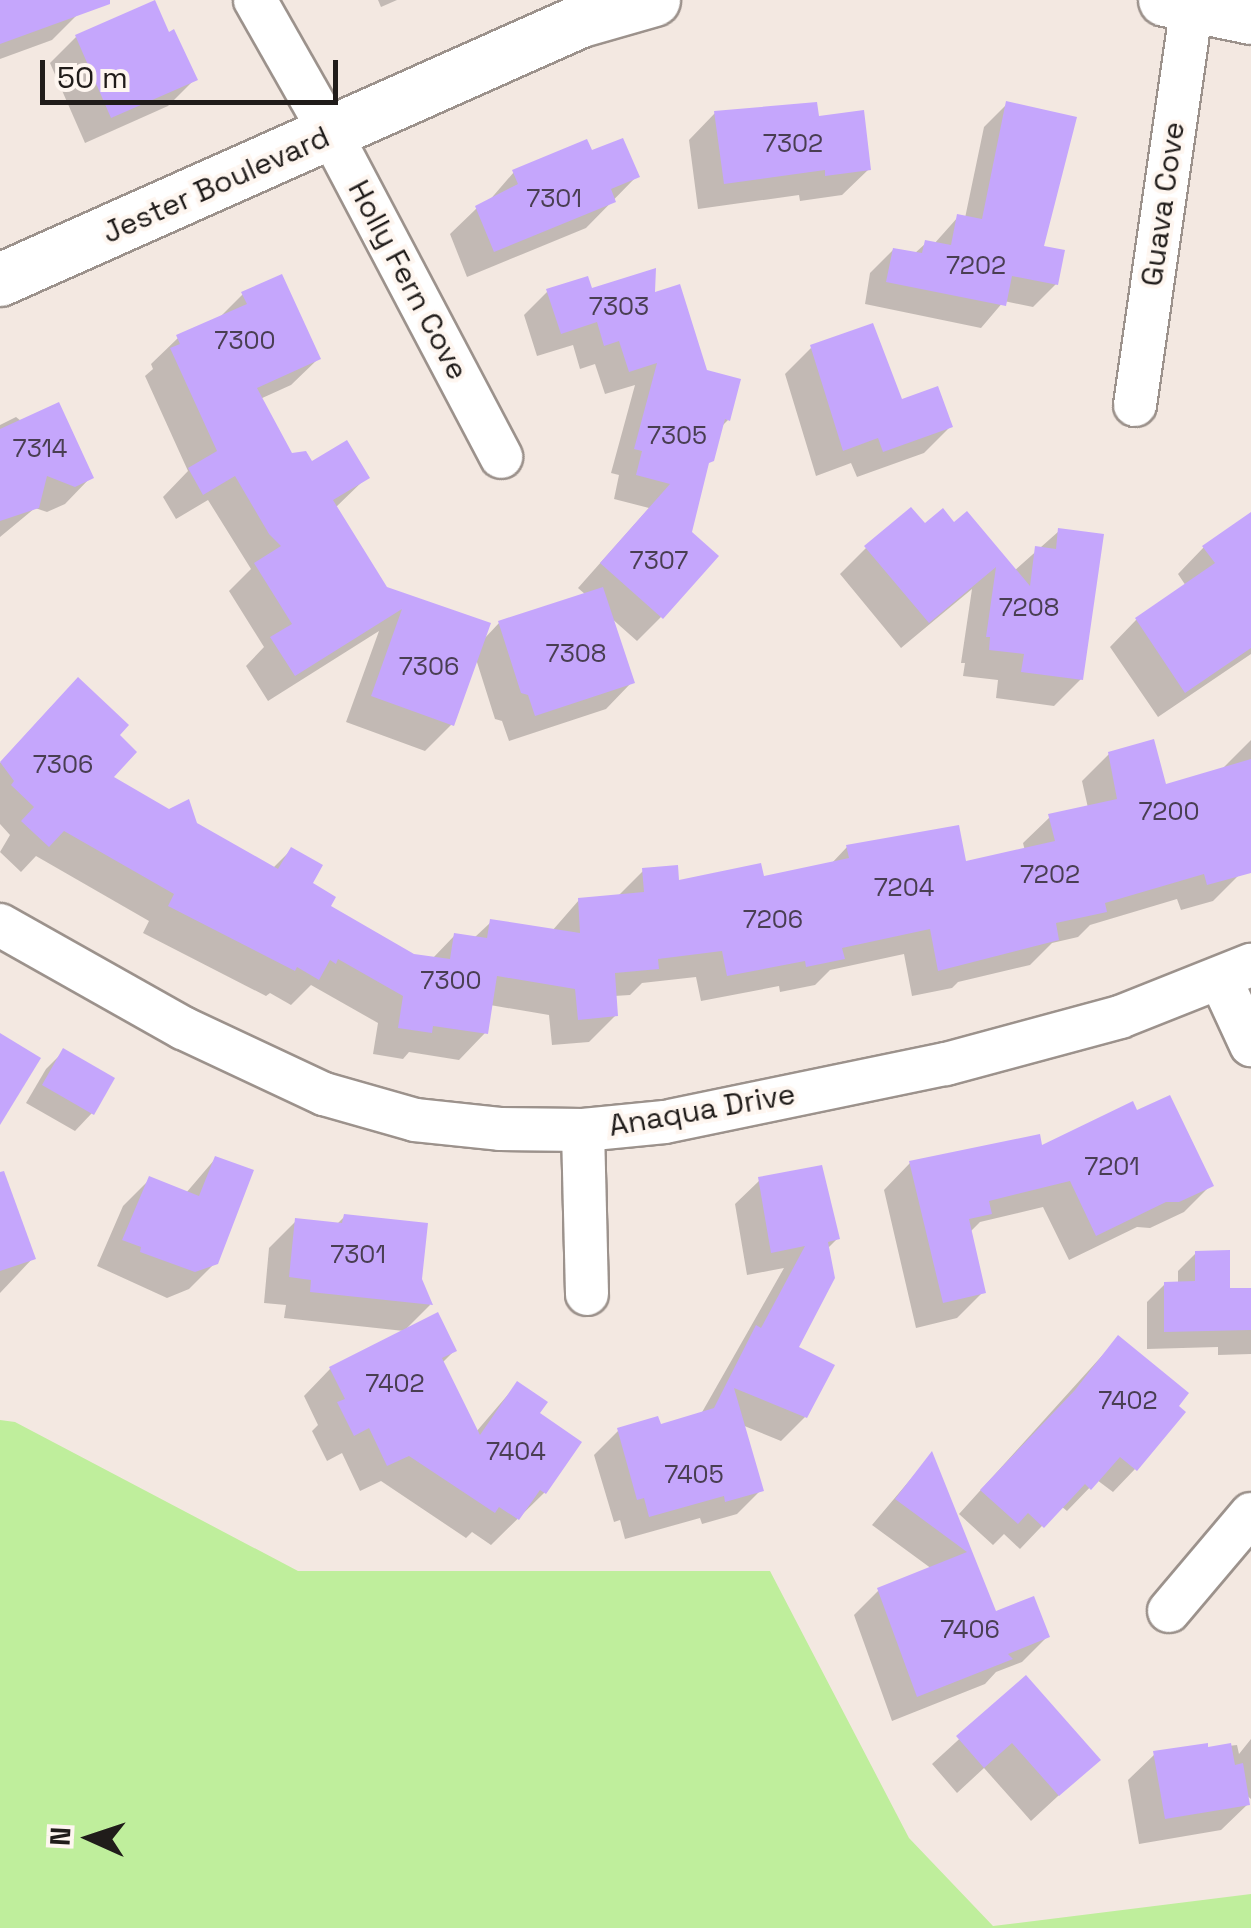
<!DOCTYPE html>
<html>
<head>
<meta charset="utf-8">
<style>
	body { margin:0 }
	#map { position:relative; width:1251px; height:1928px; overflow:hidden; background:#f3e8e1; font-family:"Space Grotesk",sans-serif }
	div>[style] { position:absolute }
	.green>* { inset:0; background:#bfee9c }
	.shadow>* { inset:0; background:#0003 }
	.building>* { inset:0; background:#c5a6fc }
	.roads { filter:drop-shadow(2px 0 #9c928c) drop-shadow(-2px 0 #9c928c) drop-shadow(0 2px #9c928c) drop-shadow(0 -2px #9c928c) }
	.minor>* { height:42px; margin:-21px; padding:0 21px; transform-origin:21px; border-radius:21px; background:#fff }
	.tertiary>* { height:52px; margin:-26px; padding:0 26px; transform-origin:26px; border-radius:26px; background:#fff }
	span { translate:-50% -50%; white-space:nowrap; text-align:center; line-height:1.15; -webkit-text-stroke:8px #fef6f0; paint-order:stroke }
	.number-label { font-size:25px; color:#493e52 }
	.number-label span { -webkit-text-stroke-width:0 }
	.street-label { font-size:30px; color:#201c1a }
	.north { position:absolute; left:40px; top:1788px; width:100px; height:100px; -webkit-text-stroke:8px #fef6f0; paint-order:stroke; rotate:273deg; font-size:28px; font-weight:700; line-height:40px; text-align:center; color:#201c1a }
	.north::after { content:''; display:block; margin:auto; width:35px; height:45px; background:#201c1a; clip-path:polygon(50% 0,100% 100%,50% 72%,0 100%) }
	.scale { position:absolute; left:40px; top:60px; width:298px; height:45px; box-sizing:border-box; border:5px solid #201c1a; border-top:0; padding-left:12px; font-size:30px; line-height:35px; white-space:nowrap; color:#201c1a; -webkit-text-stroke:8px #fef6f0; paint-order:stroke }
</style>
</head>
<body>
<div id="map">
	<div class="green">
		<i style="clip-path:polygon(0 1420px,15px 1422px,298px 1571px,770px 1571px,909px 1838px,993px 1926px,1251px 1894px,1251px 1928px,0 1928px)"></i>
	</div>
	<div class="shadow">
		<i style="clip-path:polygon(0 0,73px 0,78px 14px,52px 40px,0 59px)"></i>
		<i style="clip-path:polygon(378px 0,397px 0,381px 7px)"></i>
		<i style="clip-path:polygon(76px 37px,150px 44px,195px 79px,168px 106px,85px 143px,50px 63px)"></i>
		<i style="clip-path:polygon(1007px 104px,1041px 248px,1056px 284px,1033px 307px,1004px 301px,981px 328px,865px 304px,870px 273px,893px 250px,914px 254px,926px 243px,934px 244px,958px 217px,965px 218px,984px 127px)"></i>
		<i style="clip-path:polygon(715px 113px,816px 119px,869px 169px,842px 195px,800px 201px,799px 195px,698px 209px,689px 140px)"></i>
		<i style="clip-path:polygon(591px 154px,637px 176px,586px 228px,467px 277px,450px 234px,477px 208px,488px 202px,514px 172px)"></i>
		<i style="clip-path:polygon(548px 291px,652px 296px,705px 372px,728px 420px,720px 428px,706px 466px,661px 617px,637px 641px,610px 617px,632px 682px,606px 709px,509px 741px,502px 721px,495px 719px,476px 659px,452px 724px,425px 751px,346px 722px,379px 631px,268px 701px,246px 666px,264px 647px,229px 591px,251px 569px,208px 500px,176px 519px,163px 497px,188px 471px,145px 376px,153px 369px,151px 364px,178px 338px,218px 319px,243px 294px,318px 359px,291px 385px,260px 399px,291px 455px,366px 478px,335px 508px,386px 589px,483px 640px,499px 623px,586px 595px,578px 588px,649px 508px,614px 499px,619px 475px,611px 473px,635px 385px,605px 394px,595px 364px,580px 369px,573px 345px,537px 356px,524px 315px)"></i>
		<i style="clip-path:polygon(811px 348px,950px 427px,924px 453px,857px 477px,851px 463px,816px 476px,785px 374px)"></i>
		<i style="clip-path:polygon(16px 417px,91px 477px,65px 504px,47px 512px,35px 508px,0 537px,0 425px)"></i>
		<i style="clip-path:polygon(953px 525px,1014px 571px,1059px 531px,1081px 679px,1054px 706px,996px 698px,998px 680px,963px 676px,965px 663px,961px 663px,972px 589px,901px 648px,840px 574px,866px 548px,924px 526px)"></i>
		<i style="clip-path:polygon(1251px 539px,1251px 654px,1158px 717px,1110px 647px,1136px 620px,1186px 586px,1178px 574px,1204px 547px)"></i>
		<i style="clip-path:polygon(51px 707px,116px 735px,110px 778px,272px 869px,291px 850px,327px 907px,413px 956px,432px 959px,455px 935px,474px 938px,491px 922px,552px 931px,579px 900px,617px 897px,643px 871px,677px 883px,762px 879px,830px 865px,847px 847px,964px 864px,1025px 851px,1023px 843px,1050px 817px,1088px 808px,1082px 781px,1109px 754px,1165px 787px,1223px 768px,1251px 740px,1251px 838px,1240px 874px,1213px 901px,1181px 910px,1177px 899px,1090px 925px,1078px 937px,1052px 943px,1030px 965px,958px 982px,952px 988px,912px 996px,904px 954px,830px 970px,815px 985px,780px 992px,779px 986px,701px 1001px,696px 977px,642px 983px,630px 995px,614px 996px,616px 1015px,589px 1042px,552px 1045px,549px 1015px,490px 1005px,485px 1033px,459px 1060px,409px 1052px,403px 1059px,373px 1054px,378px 1023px,311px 985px,291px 1005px,270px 993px,266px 996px,143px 933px,149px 921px,36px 856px,21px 872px,0 852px,10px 835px,0 824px,0 763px)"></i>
		<i style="clip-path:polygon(64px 1051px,92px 1113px,75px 1131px,26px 1103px,46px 1069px)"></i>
		<i style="clip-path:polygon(215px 1159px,216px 1262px,189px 1289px,167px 1298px,97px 1266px,123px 1206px,150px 1179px,186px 1193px)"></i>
		<i style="clip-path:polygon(910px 1163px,1211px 1185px,1184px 1212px,1150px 1228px,1137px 1227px,1069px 1260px,1043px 1207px,980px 1222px,970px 1232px,983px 1292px,957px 1318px,916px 1328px,884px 1190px)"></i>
		<i style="clip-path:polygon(760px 1180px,838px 1238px,827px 1249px,796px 1348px,805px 1417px,781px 1441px,742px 1425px,761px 1490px,737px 1514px,702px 1524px,700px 1518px,625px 1539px,620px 1520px,614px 1522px,594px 1455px,618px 1431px,659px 1428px,701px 1414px,784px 1268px,747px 1275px,735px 1204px)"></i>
		<i style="clip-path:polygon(0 1184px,33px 1258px,0 1293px)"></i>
		<i style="clip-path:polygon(345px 1216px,420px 1279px,430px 1305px,404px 1331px,284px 1318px,286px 1305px,264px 1303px,269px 1248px,296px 1221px,336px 1225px)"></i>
		<i style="clip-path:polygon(1196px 1253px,1228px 1291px,1251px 1290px,1251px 1354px,1218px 1355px,1218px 1347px,1147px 1349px,1147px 1302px,1165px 1284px,1178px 1284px,1178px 1271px)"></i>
		<i style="clip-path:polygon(1118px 1338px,1135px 1469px,1113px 1492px,1097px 1480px,1067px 1511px,1061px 1506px,1020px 1549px,1004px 1534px,993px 1545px,959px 1514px)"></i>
		<i style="clip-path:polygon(454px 1351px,442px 1363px,476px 1432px,517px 1384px,536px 1413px,579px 1443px,544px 1493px,491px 1545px,472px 1532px,466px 1538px,381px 1481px,360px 1491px,342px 1453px,327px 1461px,312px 1431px,318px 1425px,304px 1396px,330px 1369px)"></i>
		<i style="clip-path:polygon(931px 1455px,995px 1614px,1047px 1637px,1022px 1662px,996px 1672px,985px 1684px,892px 1721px,854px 1615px,879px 1590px,932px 1569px,872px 1525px)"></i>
		<i style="clip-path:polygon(1026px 1678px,1097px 1760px,1031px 1821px,984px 1768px,957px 1793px,932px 1764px)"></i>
		<i style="clip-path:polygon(1251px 1739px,1251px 1799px,1246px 1795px,1248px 1804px,1221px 1830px,1139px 1844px,1128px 1780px,1155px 1754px,1237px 1745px,1239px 1754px)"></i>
	</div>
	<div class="building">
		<i style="clip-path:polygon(0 0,110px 0,110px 4px,0 44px)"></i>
		<i style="clip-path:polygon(155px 0,169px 32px,174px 29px,198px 80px,111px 118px,75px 35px)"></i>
		<i style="clip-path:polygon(1006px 101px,1077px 117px,1044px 246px,1065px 250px,1058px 285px,1012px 276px,1006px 306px,886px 282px,893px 248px,922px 253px,925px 240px,951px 245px,957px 214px,982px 219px)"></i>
		<i style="clip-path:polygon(817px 102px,819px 116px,864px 110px,871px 170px,825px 176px,825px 170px,724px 184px,714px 111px)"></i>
		<i style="clip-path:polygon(623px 138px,640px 177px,611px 189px,616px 202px,494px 252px,475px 206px,518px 184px,512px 170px,587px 139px,592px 150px)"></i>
		<i style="clip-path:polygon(656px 268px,655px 292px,680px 284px,707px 370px,741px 379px,730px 421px,725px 419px,714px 461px,709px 463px,692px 532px,719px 556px,663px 619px,600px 563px,670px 484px,636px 475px,642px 451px,634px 449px,657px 363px,629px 372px,619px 341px,604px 346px,597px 322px,561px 334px,546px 289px,588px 276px,592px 288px)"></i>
		<i style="clip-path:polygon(282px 274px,321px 359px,257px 388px,292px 453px,306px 451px,312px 461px,347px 440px,370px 478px,333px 500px,387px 587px,491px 623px,454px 726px,371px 696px,402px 609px,295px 676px,270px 637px,292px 624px,254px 563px,281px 546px,269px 534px,235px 476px,203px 495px,188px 468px,217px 451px,170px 348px,180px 344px,176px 335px,247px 304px,241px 292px)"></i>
		<i style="clip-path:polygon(873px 323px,902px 399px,938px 386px,953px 427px,883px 452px,878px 438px,843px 451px,810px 345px)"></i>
		<i style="clip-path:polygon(59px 402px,94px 478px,75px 487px,47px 476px,39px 508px,0 521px,0 429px)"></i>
		<i style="clip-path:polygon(911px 507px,925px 523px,943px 508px,954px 522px,967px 511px,1030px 586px,1035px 546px,1056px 549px,1058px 528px,1104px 534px,1083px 680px,1021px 672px,1024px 654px,989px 650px,990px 637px,986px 637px,996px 567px,929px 623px,864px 546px)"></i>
		<i style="clip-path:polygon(1251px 512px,1251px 648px,1185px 693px,1135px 618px,1215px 563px,1202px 546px)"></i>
		<i style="clip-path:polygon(603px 587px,635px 683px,535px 716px,528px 695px,521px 693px,498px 621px)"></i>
		<i style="clip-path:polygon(78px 677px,129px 725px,120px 735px,137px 752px,114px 777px,169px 809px,189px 799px,197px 823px,278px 869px,291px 847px,323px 865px,313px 883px,336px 897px,331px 906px,414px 954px,450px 959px,454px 933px,487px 938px,490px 919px,580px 933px,578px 898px,644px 892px,642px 868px,678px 865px,679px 880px,761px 863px,764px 876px,849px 858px,846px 845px,959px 825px,966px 861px,1055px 841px,1048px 814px,1117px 799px,1108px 752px,1154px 739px,1166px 784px,1251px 759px,1251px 873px,1207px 885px,1204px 874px,1105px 903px,1107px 912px,1056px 923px,1059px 940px,938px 971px,930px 929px,842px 948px,845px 959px,806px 967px,805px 961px,727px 976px,722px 951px,658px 959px,659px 969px,615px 973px,618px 1016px,578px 1020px,575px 989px,497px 976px,488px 1034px,433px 1026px,432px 1033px,398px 1028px,403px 996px,338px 959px,336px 964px,330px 960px,319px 980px,297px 967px,295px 971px,168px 906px,174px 894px,64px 831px,49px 847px,21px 821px,34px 807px,11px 785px,14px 781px,0 762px)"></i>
		<i style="clip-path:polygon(0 1033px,41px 1058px,0 1125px)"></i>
		<i style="clip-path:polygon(63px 1048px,115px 1078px,94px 1115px,42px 1085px)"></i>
		<i style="clip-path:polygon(1170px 1095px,1214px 1186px,1179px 1202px,1166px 1202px,1096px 1236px,1070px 1181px,989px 1201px,992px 1214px,969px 1219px,986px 1293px,943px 1303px,909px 1161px,1040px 1134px,1042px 1145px,1133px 1101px,1137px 1110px)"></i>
		<i style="clip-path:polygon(215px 1156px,254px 1170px,218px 1264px,195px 1272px,140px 1252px,141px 1247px,122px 1240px,149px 1176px,199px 1196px)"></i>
		<i style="clip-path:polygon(822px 1165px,840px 1239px,828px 1242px,835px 1278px,799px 1347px,835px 1365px,807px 1418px,734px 1388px,764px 1491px,725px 1502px,724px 1496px,649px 1517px,644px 1498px,637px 1500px,617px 1428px,658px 1416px,661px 1424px,714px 1408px,756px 1325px,761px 1328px,805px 1246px,771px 1253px,758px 1177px)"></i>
		<i style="clip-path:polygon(4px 1171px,36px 1259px,0 1271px,0 1172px)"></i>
		<i style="clip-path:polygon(344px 1214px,428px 1223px,422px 1279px,433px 1305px,310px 1292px,311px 1280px,289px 1277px,295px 1218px,342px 1223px)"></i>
		<i style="clip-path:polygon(1230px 1250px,1230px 1288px,1251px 1288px,1251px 1330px,1164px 1332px,1164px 1282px,1195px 1281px,1195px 1251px)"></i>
		<i style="clip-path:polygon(438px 1312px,457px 1351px,442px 1358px,480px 1435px,517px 1381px,548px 1402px,540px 1413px,582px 1442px,546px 1494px,540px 1490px,519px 1520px,499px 1507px,495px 1513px,409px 1456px,387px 1466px,369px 1428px,354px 1436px,337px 1402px,345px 1399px,329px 1367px)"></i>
		<i style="clip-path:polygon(1118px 1335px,1189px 1393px,1179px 1406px,1186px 1412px,1137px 1471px,1120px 1457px,1091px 1490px,1085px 1484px,1044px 1528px,1028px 1513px,1018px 1524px,980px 1490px,1075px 1390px)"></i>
		<i style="clip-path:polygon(932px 1451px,996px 1611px,1034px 1596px,1050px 1637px,1008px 1654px,1013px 1659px,917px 1697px,877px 1588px,967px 1552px,895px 1499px)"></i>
		<i style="clip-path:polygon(1026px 1675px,1101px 1760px,1059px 1796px,1012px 1743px,984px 1768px,956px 1736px)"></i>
		<i style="clip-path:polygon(1208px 1743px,1208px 1747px,1231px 1743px,1235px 1765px,1243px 1763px,1250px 1805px,1165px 1819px,1153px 1751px)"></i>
	</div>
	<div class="roads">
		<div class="minor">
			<i style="left:255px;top:0;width:154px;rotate:60.4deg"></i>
			<i style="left:331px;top:134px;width:365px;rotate:62.2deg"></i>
			<i style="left:1135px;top:405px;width:405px;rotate:-81.9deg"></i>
			<i style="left:0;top:925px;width:210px;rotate:29.4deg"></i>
			<i style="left:183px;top:1028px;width:156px;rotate:25.1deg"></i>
			<i style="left:324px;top:1094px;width:95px;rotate:15.9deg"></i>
			<i style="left:415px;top:1120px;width:85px;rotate:6deg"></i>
			<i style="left:500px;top:1129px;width:83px;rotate:0.7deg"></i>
			<i style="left:583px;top:1130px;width:82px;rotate:-5.6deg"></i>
			<i style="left:665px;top:1122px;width:287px;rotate:-11.7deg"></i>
			<i style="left:946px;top:1064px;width:180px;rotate:-15.1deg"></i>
			<i style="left:1120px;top:1017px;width:141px;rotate:-21.7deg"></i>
			<i style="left:1220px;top:978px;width:74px;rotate:65.2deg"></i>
			<i style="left:583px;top:1130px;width:164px;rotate:88.6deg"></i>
			<i style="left:1169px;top:1611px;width:127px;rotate:-49.8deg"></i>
		</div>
		<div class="tertiary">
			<i style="left:1165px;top:0;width:88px;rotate:11.8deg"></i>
			<i style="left:0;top:280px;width:636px;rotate:-24.03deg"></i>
			<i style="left:581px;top:21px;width:76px;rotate:-16deg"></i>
		</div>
	</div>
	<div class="number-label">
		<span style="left:793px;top:143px">7302</span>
		<span style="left:554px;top:198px">7301</span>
		<span style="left:976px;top:265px">7202</span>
		<span style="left:619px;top:306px">7303</span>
		<span style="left:245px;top:340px">7300</span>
		<span style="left:677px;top:435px">7305</span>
		<span style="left:40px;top:448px">7314</span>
		<span style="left:659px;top:560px">7307</span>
		<span style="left:1029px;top:607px">7208</span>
		<span style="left:576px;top:653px">7308</span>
		<span style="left:429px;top:666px">7306</span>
		<span style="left:63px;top:764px">7306</span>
		<span style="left:1169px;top:811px">7200</span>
		<span style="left:1050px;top:874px">7202</span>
		<span style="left:904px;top:887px">7204</span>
		<span style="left:773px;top:919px">7206</span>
		<span style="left:451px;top:980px">7300</span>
		<span style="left:1112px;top:1166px">7201</span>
		<span style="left:358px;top:1254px">7301</span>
		<span style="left:395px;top:1383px">7402</span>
		<span style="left:1128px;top:1400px">7402</span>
		<span style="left:516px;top:1451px">7404</span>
		<span style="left:694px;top:1474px">7405</span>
		<span style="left:970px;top:1629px">7406</span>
	</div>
	<div class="street-label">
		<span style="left:216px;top:185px;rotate:-24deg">Jester Boulevard</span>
		<span style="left:1163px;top:204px;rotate:-82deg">Guava Cove</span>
		<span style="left:408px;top:280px;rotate:62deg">Holly Fern Cove</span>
		<span style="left:702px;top:1110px;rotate:-10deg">Anaqua Drive</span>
	</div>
	<div class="north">N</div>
	<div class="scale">50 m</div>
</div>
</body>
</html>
